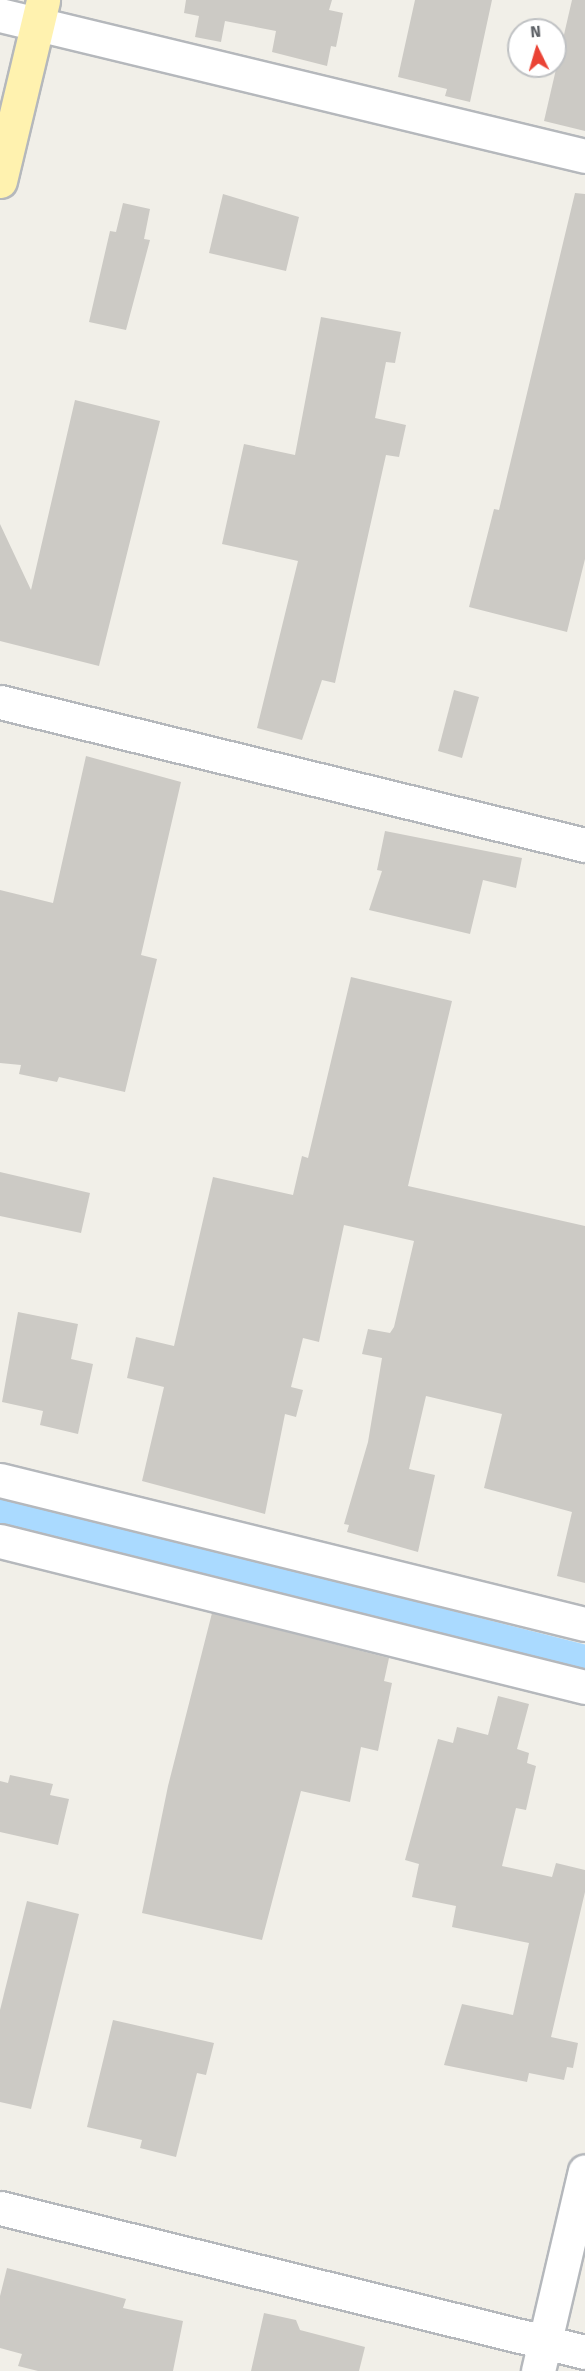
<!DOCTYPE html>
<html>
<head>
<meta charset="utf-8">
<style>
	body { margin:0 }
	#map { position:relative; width:585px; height:2371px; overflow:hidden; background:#f1efe8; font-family:"Fira Sans",sans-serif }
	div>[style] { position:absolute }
	.canal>* { height:34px; margin:-17px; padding:0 17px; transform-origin:17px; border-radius:17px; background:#aadaff }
	.building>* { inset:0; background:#cccac5 }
	.roads { filter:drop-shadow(2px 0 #b5b8bc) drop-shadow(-2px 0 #b5b8bc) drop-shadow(0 2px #b5b8bc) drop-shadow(0 -2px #b5b8bc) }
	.minor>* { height:33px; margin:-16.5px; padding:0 16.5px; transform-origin:16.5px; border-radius:16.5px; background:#fff }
	.major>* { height:33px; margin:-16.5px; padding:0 16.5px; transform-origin:16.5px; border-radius:16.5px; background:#fff2af }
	span { translate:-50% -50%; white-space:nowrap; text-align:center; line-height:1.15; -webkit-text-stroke:4.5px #fff; paint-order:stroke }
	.north { position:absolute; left:507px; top:18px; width:60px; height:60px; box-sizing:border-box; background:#fff; border:2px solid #bfc1c3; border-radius:50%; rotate:355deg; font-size:16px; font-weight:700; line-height:24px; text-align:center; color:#5f6368 }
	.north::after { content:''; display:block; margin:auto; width:21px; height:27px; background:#ea4335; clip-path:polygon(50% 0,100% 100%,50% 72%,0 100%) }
</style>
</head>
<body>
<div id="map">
	<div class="canal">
		<i style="left:0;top:1514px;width:603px;rotate:14.2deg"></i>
	</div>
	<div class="building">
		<i style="clip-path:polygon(186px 0,332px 0,329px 10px,343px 13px,336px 47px,331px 46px,327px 66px,272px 52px,276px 31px,225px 21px,221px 42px,195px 37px,199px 16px,184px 13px)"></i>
		<i style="clip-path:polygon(415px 0,492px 0,470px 102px,445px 96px,447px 89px,398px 77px)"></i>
		<i style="clip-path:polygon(572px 0,585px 0,585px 131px,544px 121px)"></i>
		<i style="clip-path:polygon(575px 193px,585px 194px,585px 559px,567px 632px,469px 607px,494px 509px,499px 510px)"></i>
		<i style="clip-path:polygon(223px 194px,299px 217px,286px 271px,209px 253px)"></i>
		<i style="clip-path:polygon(123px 203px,150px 209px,144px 239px,150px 240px,126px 330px,89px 322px,110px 231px,116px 232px)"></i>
		<i style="clip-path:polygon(321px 317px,401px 332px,395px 363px,386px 362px,375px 418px,406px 425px,399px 457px,386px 455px,335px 683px,322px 680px,302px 740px,257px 728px,298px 561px,222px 544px,244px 444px,295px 455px)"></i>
		<i style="clip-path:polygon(75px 400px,160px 421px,99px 666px,0 641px,0 524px,31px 590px)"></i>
		<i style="clip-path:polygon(454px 690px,479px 697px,462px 758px,438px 751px)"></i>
		<i style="clip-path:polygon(86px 756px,181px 782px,141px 955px,157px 959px,125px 1092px,59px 1077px,57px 1082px,19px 1074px,21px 1065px,0 1063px,0 890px,53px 903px)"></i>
		<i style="clip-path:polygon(385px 831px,522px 858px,516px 888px,483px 880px,470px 934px,369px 910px,382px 871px,377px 870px)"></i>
		<i style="clip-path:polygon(351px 977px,452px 1001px,408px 1186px,585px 1226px,585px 1583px,557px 1576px,572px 1512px,484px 1488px,502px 1414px,426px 1396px,409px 1469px,435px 1475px,418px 1552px,347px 1532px,349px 1525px,344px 1524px,368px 1442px,382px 1358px,362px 1354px,368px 1329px,390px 1333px,394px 1327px,414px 1241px,344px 1225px,319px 1342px,303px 1338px,291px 1387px,303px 1390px,296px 1417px,285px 1414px,265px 1514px,142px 1481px,164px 1387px,127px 1378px,136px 1337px,174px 1346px,213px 1177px,293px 1195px,302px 1156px,308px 1158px)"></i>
		<i style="clip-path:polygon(0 1172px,90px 1193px,81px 1233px,0 1216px)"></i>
		<i style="clip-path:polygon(18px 1312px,78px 1324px,71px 1359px,93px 1364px,78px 1434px,40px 1425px,43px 1411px,2px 1402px)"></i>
		<i style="clip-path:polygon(212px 1613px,389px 1658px,384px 1681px,392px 1683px,378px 1751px,361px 1747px,350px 1802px,301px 1791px,262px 1940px,142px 1913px,168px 1786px)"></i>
		<i style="clip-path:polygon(498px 1696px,529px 1704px,517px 1749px,529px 1753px,527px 1763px,536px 1766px,526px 1810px,516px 1808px,502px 1866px,552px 1877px,556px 1863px,585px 1870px,585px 1892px,551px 2037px,578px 2043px,573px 2068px,567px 2067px,564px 2080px,529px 2073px,527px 2082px,444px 2065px,462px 2004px,513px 2015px,529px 1943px,452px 1927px,456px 1906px,412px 1897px,419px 1864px,405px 1860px,438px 1739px,453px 1743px,457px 1727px,488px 1735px)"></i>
		<i style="clip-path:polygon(10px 1775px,53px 1784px,50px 1795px,69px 1799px,58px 1845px,0 1832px,0 1781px,8px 1783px)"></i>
		<i style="clip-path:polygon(27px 1901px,79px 1914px,31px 2109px,0 2102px,0 2010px)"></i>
		<i style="clip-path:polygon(113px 2020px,214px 2043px,206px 2075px,197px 2073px,176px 2157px,140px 2148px,142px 2140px,87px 2127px)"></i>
		<i style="clip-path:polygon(7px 2268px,126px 2299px,123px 2308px,183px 2321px,173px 2371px,38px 2371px,18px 2366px,22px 2354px,0 2348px,0 2296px)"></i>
		<i style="clip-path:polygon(264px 2313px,296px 2320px,300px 2330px,365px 2347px,359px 2371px,251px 2371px)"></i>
	</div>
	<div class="roads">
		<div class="minor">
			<i style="left:0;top:15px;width:602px;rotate:13.55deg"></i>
			<i style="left:0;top:702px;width:602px;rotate:13.74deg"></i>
			<i style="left:0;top:1480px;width:602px;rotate:13.83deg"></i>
			<i style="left:0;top:1541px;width:603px;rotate:14.01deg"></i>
			<i style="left:0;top:2208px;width:602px;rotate:13.83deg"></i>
			<i style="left:538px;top:2371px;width:205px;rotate:-76.8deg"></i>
		</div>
		<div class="major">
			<i style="left:0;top:181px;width:186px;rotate:-76.6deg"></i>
		</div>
	</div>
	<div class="north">N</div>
</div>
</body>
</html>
